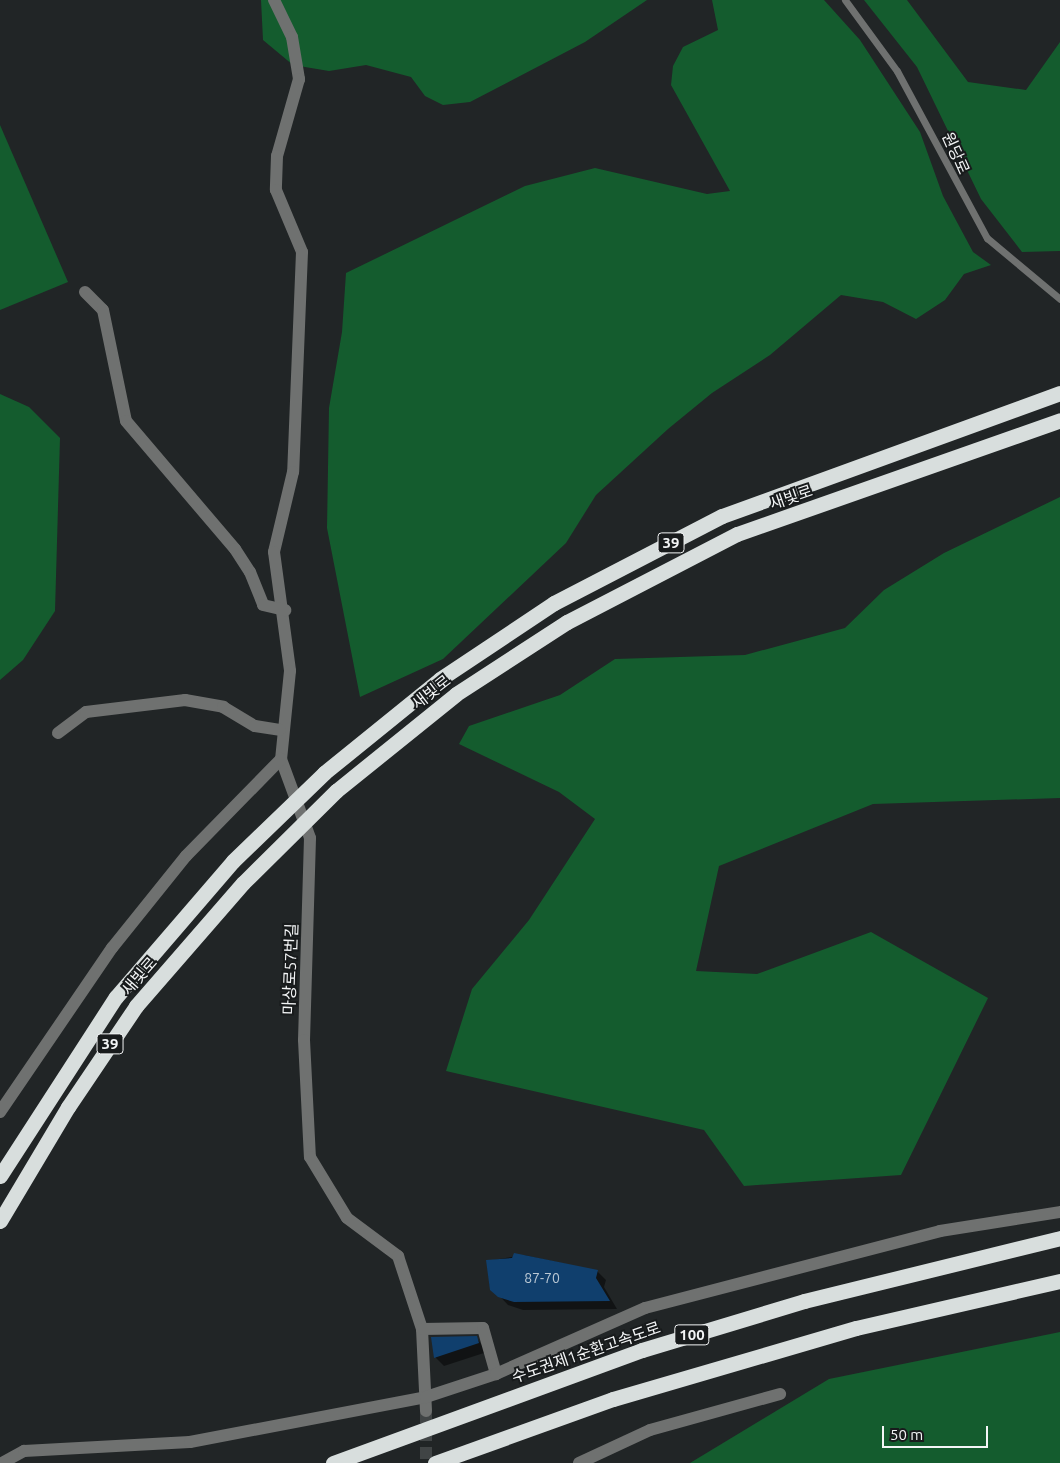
<!DOCTYPE html>
<html>
<head>
<meta charset="utf-8">
<style>
	body { margin:0 }
	#map { position:relative; width:1060px; height:1463px; overflow:hidden; background:#212526; font-family:Ubuntu,"Noto Sans KR",sans-serif }
	div>[style] { position:absolute }
	.green>* { inset:0; background:#145c2e }
	.shadow>* { inset:0; background:#0007 }
	.building>* { inset:0; background:#103f6d }
	.street-tunnel>* { height:12px; margin-top:-6px; transform-origin:0; background:repeating-linear-gradient(90deg,#404445 0 12px,transparent 0 18px) }
	.lane>* { height:7px; margin:-3.5px; padding:0 3.5px; transform-origin:3.5px; border-radius:3.5px; background:#6f7170 }
	.street>* { height:12px; margin:-6px; padding:0 6px; transform-origin:6px; border-radius:6px; background:#6f7170 }
	.highway>* { height:15px; margin:-7.5px; padding:0 7.5px; transform-origin:7.5px; border-radius:7.5px; background:#d8dedd }
	.highway-bridge>* { height:15px; margin:-7.5px; padding:0 7.5px; transform-origin:7.5px; border-radius:7.5px; background:#d8dedd }
	span { translate:-50% -50%; white-space:nowrap; text-align:center; line-height:1.15; -webkit-text-stroke:4px #181b1c; paint-order:stroke }
	.number-label { font-size:14px; color:#bac8d4 }
	.number-label span { -webkit-text-stroke-width:0 }
	.shield-label span { padding:1px 4px; background:#181b1c; border:1px solid; border-radius:4px; -webkit-text-stroke-width:0 }
	.shield-label { font-size:15px; color:#f3f5f6; font-weight:700 }
	.street-label { font-size:16px; color:#f3f5f6 }
	.scale { position:absolute; left:882px; top:1426px; width:106px; height:22px; box-sizing:border-box; border:2px solid #f3f5f6; border-top:0; padding-left:6px; font-size:15px; line-height:18px; white-space:nowrap; color:#f3f5f6; -webkit-text-stroke:4px #181b1c; paint-order:stroke }
</style>
</head>
<body>
<div id="map">
	<div class="green">
		<i style="clip-path:polygon(261px 0,647px 0,585px 42px,470px 102px,443px 105px,425px 96px,411px 77px,366px 65px,329px 71px,293px 65px,263px 40px)"></i>
		<i style="clip-path:polygon(712px 0,824px 0,860px 40px,920px 132px,943px 196px,973px 252px,991px 265px,964px 274px,945px 300px,916px 319px,883px 302px,841px 295px,770px 355px,712px 393px,668px 429px,596px 495px,566px 543px,443px 659px,360px 697px,327px 528px,329px 408px,342px 332px,346px 273px,525px 186px,595px 168px,707px 194px,730px 191px,671px 85px,673px 66px,683px 47px,718px 30px)"></i>
		<i style="clip-path:polygon(864px 0,907px 0,968px 82px,1026px 90px,1060px 42px,1060px 251px,1022px 252px,981px 199px,917px 67px)"></i>
		<i style="clip-path:polygon(0 125px,68px 282px,0 310px)"></i>
		<i style="clip-path:polygon(0 394px,29px 407px,60px 438px,55px 611px,23px 660px,0 680px)"></i>
		<i style="clip-path:polygon(1060px 497px,1060px 798px,873px 804px,719px 866px,696px 971px,757px 974px,871px 932px,988px 998px,901px 1175px,744px 1186px,704px 1130px,446px 1071px,472px 989px,529px 920px,595px 819px,559px 792px,459px 744px,469px 726px,560px 695px,615px 659px,745px 655px,845px 628px,884px 590px,944px 553px)"></i>
		<i style="clip-path:polygon(1060px 1332px,1060px 1463px,690px 1463px,829px 1379px)"></i>
	</div>
	<div class="shadow">
		<i style="clip-path:polygon(524px 1255px,597px 1271px,606px 1280px,604px 1287px,617px 1309px,523px 1310px,508px 1305px,490px 1286px,487px 1261px)"></i>
		<i style="clip-path:polygon(476px 1337px,487px 1352px,444px 1366px,436px 1358px,432px 1338px)"></i>
	</div>
	<div class="building">
		<i style="clip-path:polygon(514px 1253px,598px 1270px,596px 1278px,610px 1301px,514px 1302px,498px 1297px,490px 1290px,486px 1260px,512px 1258px)"></i>
		<i style="clip-path:polygon(477px 1336px,479px 1343px,434px 1358px,431px 1337px)"></i>
	</div>
	<div class="street-tunnel">
		<i style="left:426px;top:1411px;width:52px;rotate:90deg"></i>
	</div>
	<div class="lane">
		<i style="left:845px;top:0;width:88px;rotate:53.8deg"></i>
		<i style="left:897px;top:71px;width:190px;rotate:61.7deg"></i>
		<i style="left:987px;top:238px;width:95px;rotate:39.9deg"></i>
	</div>
	<div class="street">
		<i style="left:274px;top:0;width:41px;rotate:64.1deg"></i>
		<i style="left:292px;top:37px;width:43px;rotate:80.5deg"></i>
		<i style="left:299px;top:79px;width:80px;rotate:105.9deg"></i>
		<i style="left:277px;top:156px;width:34px;rotate:92deg"></i>
		<i style="left:276px;top:190px;width:67px;rotate:67.2deg"></i>
		<i style="left:302px;top:252px;width:220px;rotate:92.3deg"></i>
		<i style="left:293px;top:472px;width:82px;rotate:103.4deg"></i>
		<i style="left:274px;top:552px;width:120px;rotate:82.3deg"></i>
		<i style="left:290px;top:671px;width:88px;rotate:95.8deg"></i>
		<i style="left:281px;top:759px;width:84px;rotate:69.8deg"></i>
		<i style="left:310px;top:838px;width:202px;rotate:91.7deg"></i>
		<i style="left:304px;top:1040px;width:117px;rotate:87.1deg"></i>
		<i style="left:310px;top:1157px;width:71px;rotate:58.8deg"></i>
		<i style="left:347px;top:1218px;width:64px;rotate:36.7deg"></i>
		<i style="left:398px;top:1256px;width:77px;rotate:71.8deg"></i>
		<i style="left:422px;top:1329px;width:82px;rotate:87.2deg"></i>
		<i style="left:85px;top:292px;width:25px;rotate:45deg"></i>
		<i style="left:103px;top:310px;width:113px;rotate:78.3deg"></i>
		<i style="left:126px;top:421px;width:168px;rotate:49.6deg"></i>
		<i style="left:235px;top:549px;width:27px;rotate:57deg"></i>
		<i style="left:250px;top:572px;width:35px;rotate:68deg"></i>
		<i style="left:263px;top:605px;width:23px;rotate:13deg"></i>
		<i style="left:58px;top:733px;width:35px;rotate:-37deg"></i>
		<i style="left:86px;top:712px;width:100px;rotate:-6.9deg"></i>
		<i style="left:185px;top:700px;width:39px;rotate:10deg"></i>
		<i style="left:223px;top:707px;width:37px;rotate:31deg"></i>
		<i style="left:255px;top:726px;width:25px;rotate:9deg"></i>
		<i style="left:0;top:1112px;width:199px;rotate:-55.7deg"></i>
		<i style="left:112px;top:948px;width:118px;rotate:-51.2deg"></i>
		<i style="left:186px;top:856px;width:136px;rotate:-45.6deg"></i>
		<i style="left:422px;top:1329px;width:61px;rotate:-0.9deg"></i>
		<i style="left:483px;top:1328px;width:48px;rotate:74.2deg"></i>
		<i style="left:2px;top:1463px;width:25px;rotate:-29deg"></i>
		<i style="left:24px;top:1451px;width:166px;rotate:-3.1deg"></i>
		<i style="left:190px;top:1442px;width:240px;rotate:-10.8deg"></i>
		<i style="left:426px;top:1397px;width:74px;rotate:-18.2deg"></i>
		<i style="left:496px;top:1374px;width:163px;rotate:-23.9deg"></i>
		<i style="left:645px;top:1308px;width:305px;rotate:-14.6deg"></i>
		<i style="left:940px;top:1231px;width:121px;rotate:-9deg"></i>
		<i style="left:579px;top:1463px;width:78px;rotate:-24.9deg"></i>
		<i style="left:650px;top:1430px;width:135px;rotate:-15.5deg"></i>
	</div>
	<div class="highway">
		<i style="left:324px;top:773px;width:149px;rotate:-39deg"></i>
		<i style="left:440px;top:679px;width:137px;rotate:-33.7deg"></i>
		<i style="left:554px;top:603px;width:189px;rotate:-27.4deg"></i>
		<i style="left:722px;top:516px;width:360px;rotate:-20deg"></i>
		<i style="left:336px;top:791px;width:154px;rotate:-38.9deg"></i>
		<i style="left:456px;top:694px;width:132px;rotate:-33deg"></i>
		<i style="left:567px;top:622px;width:191px;rotate:-27.4deg"></i>
		<i style="left:737px;top:534px;width:343px;rotate:-19.4deg"></i>
		<i style="left:0;top:1176px;width:213px;rotate:-57.1deg"></i>
		<i style="left:116px;top:997px;width:179px;rotate:-49.3deg"></i>
		<i style="left:0;top:1221px;width:133px;rotate:-59.2deg"></i>
		<i style="left:68px;top:1107px;width:122px;rotate:-56deg"></i>
		<i style="left:136px;top:1006px;width:163px;rotate:-49deg"></i>
		<i style="left:333px;top:1463px;width:329px;rotate:-20.1deg"></i>
		<i style="left:642px;top:1350px;width:169px;rotate:-16.8deg"></i>
		<i style="left:804px;top:1301px;width:264px;rotate:-13.8deg"></i>
		<i style="left:435px;top:1463px;width:189px;rotate:-19.8deg"></i>
		<i style="left:613px;top:1399px;width:253px;rotate:-16.3deg"></i>
		<i style="left:856px;top:1328px;width:209px;rotate:-13deg"></i>
	</div>
	<div class="highway-bridge">
		<i style="left:233px;top:861px;width:127px;rotate:-44deg"></i>
		<i style="left:243px;top:883px;width:131px;rotate:-44.7deg"></i>
	</div>
	<div class="number-label">
		<span style="left:542px;top:1278px">87-70</span>
	</div>
	<div class="shield-label">
		<span style="left:671px;top:543px">39</span>
		<span style="left:110px;top:1044px">39</span>
		<span style="left:692px;top:1335px">100</span>
	</div>
	<div class="street-label">
		<span style="left:956px;top:153px;rotate:66deg">원당로</span>
		<span style="left:791px;top:497px;rotate:-19deg">새빛로</span>
		<span style="left:431px;top:692px;rotate:-38deg">새빛로</span>
		<span style="left:290px;top:969px;rotate:-88deg">마상로57번길</span>
		<span style="left:139px;top:976px;rotate:-49deg">새빛로</span>
		<span style="left:586px;top:1352px;rotate:-19deg">수도권제1순환고속도로</span>
	</div>
	<div class="scale">50 m</div>
</div>
</body>
</html>
